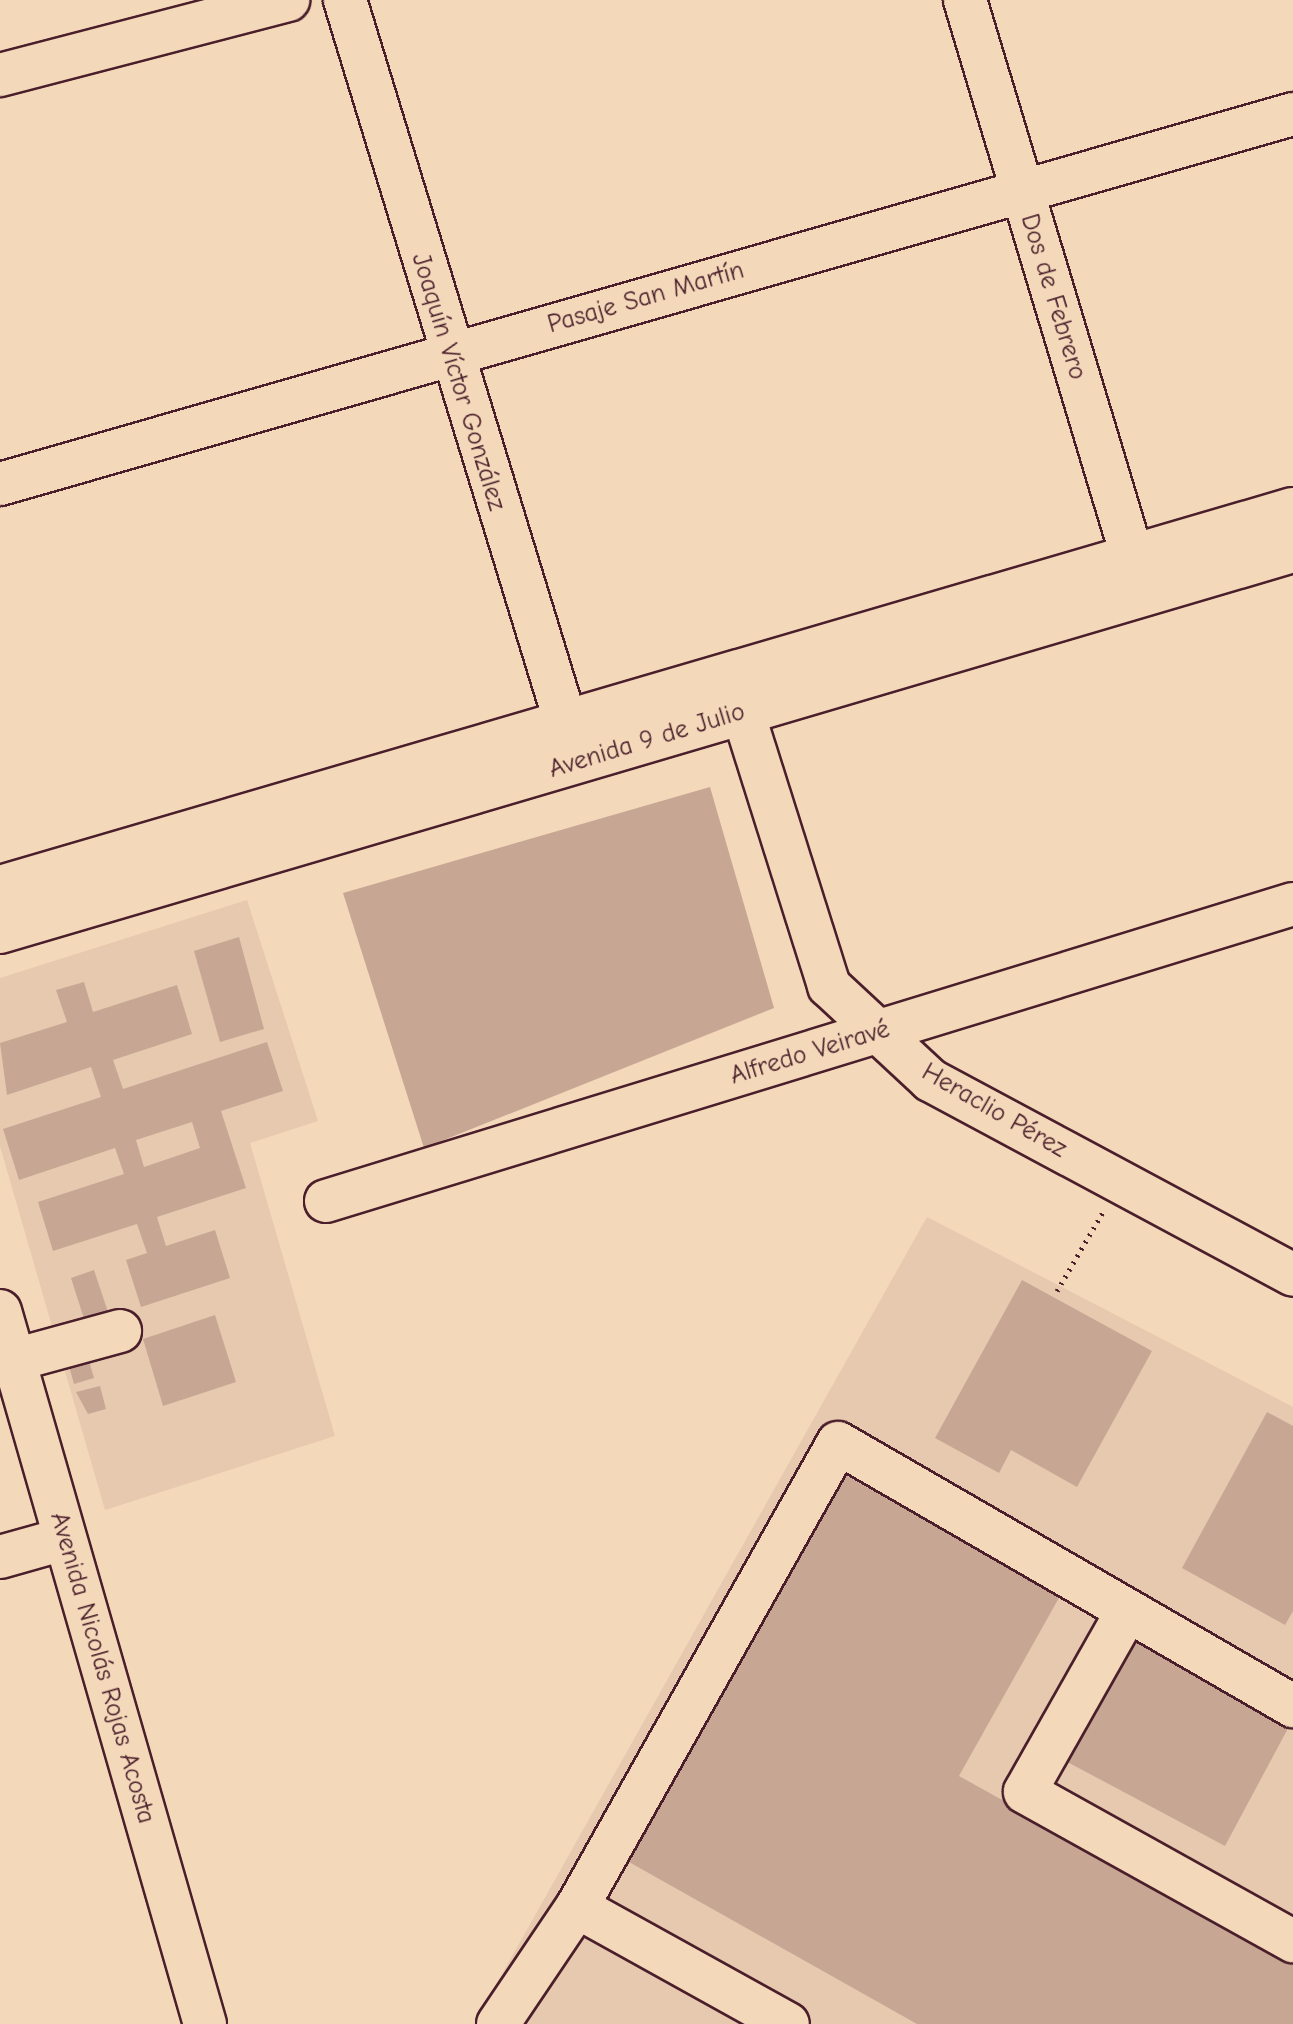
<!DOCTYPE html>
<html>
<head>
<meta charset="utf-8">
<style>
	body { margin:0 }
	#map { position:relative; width:1293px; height:2024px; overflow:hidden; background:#f4d8ba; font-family:"Comic Neue",sans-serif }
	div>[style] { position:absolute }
	.built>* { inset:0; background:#e6c9af }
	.building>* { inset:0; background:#c7a794 }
	.path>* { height:5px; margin-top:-2.5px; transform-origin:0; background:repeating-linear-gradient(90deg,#4a1f2b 0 2px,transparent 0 8px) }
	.roads { filter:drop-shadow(2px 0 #4a1f2b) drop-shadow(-2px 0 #4a1f2b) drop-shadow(0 2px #4a1f2b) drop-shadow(0 -2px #4a1f2b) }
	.minor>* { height:42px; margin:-21px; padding:0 21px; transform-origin:21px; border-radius:21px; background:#f4d8ba }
	.major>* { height:44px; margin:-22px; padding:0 22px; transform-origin:22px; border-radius:22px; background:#f4d8ba }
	span { translate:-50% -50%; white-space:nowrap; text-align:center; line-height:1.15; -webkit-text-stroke:8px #f4d8ba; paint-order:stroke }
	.street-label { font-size:26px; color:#4a1f2b }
</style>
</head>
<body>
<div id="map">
	<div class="built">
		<i style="clip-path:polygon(247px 900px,318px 1121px,250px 1143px,335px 1436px,105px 1510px,0 1146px,0 978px)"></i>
		<i style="clip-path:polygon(927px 1217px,1293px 1407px,1293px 2024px,474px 2024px)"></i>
	</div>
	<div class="building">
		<i style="clip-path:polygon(710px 787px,774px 1008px,424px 1148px,343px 893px)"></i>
		<i style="clip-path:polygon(239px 937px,264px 1029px,220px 1042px,194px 951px)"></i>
		<i style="clip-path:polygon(evenodd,84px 982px,93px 1012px,177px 985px,192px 1034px,113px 1060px,123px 1089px,267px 1042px,283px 1091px,221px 1111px,246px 1188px,157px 1217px,166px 1246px,215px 1230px,230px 1278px,141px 1307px,126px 1260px,147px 1253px,137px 1224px,53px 1251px,38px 1202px,124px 1174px,115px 1148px,19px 1180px,3px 1129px,101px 1097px,91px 1067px,7px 1095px,0 1043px,67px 1022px,56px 990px,84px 982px,192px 1122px,200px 1148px,144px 1167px,136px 1140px,192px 1122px)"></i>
		<i style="clip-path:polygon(94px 1270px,110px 1318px,86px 1325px,71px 1278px)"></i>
		<i style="clip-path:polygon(1022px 1280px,1152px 1351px,1077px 1487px,1011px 1450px,999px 1473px,935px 1438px)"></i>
		<i style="clip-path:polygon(215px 1315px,236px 1382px,163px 1406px,143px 1339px)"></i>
		<i style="clip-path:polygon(87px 1354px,94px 1378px,74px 1384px,67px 1359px)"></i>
		<i style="clip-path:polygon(100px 1386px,106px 1409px,88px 1414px,76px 1392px)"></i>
		<i style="clip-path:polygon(1267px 1412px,1293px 1426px,1293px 1611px,1285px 1625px,1182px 1568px)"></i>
		<i style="clip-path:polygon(845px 1475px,1060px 1596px,959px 1776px,1293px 1962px,1293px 2024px,917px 2024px,629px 1862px)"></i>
		<i style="clip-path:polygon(1127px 1627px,1293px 1719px,1225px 1846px,1058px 1757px)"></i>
	</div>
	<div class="path">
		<i style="left:1057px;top:1291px;width:91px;rotate:-59.8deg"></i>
	</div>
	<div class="roads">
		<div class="minor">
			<i style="left:345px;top:0;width:791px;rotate:73.01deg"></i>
			<i style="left:965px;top:0;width:618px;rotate:73.27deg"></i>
			<i style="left:0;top:75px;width:298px;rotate:-14.6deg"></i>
			<i style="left:0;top:484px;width:1345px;rotate:-15.97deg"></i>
			<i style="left:733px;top:681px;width:320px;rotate:72.5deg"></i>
			<i style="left:829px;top:986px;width:138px;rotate:42.9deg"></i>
			<i style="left:930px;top:1080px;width:412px;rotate:28.2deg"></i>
			<i style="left:326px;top:1201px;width:1012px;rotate:-17.07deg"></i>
			<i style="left:0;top:1311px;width:742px;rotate:73.96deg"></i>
			<i style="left:14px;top:1360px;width:110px;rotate:-15.3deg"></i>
			<i style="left:0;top:1557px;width:66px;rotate:-15.7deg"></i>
			<i style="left:1125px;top:1615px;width:203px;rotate:119.5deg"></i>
			<i style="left:1025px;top:1792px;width:307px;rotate:29.1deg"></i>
			<i style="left:577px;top:1907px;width:241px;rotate:29deg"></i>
			<i style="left:498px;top:2024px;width:141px;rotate:-56deg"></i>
			<i style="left:577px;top:1907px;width:532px;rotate:-60.64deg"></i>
			<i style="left:838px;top:1443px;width:526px;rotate:30.03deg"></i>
		</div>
		<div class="major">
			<i style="left:0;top:888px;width:1347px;rotate:-16.3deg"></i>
			<i style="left:0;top:931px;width:1348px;rotate:-16.42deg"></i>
		</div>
	</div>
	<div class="street-label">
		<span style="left:1053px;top:297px;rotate:73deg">Dos de Febrero</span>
		<span style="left:646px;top:298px;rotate:-16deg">Pasaje San Martín</span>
		<span style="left:458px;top:382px;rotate:73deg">Joaquín Víctor González</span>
		<span style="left:647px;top:741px;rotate:-17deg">Avenida 9 de Julio</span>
		<span style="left:810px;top:1053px;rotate:-17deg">Alfredo Veiravé</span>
		<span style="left:994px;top:1111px;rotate:30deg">Heraclio Pérez</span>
		<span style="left:102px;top:1668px;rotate:74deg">Avenida Nicolás Rojas Acosta</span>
	</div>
</div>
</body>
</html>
